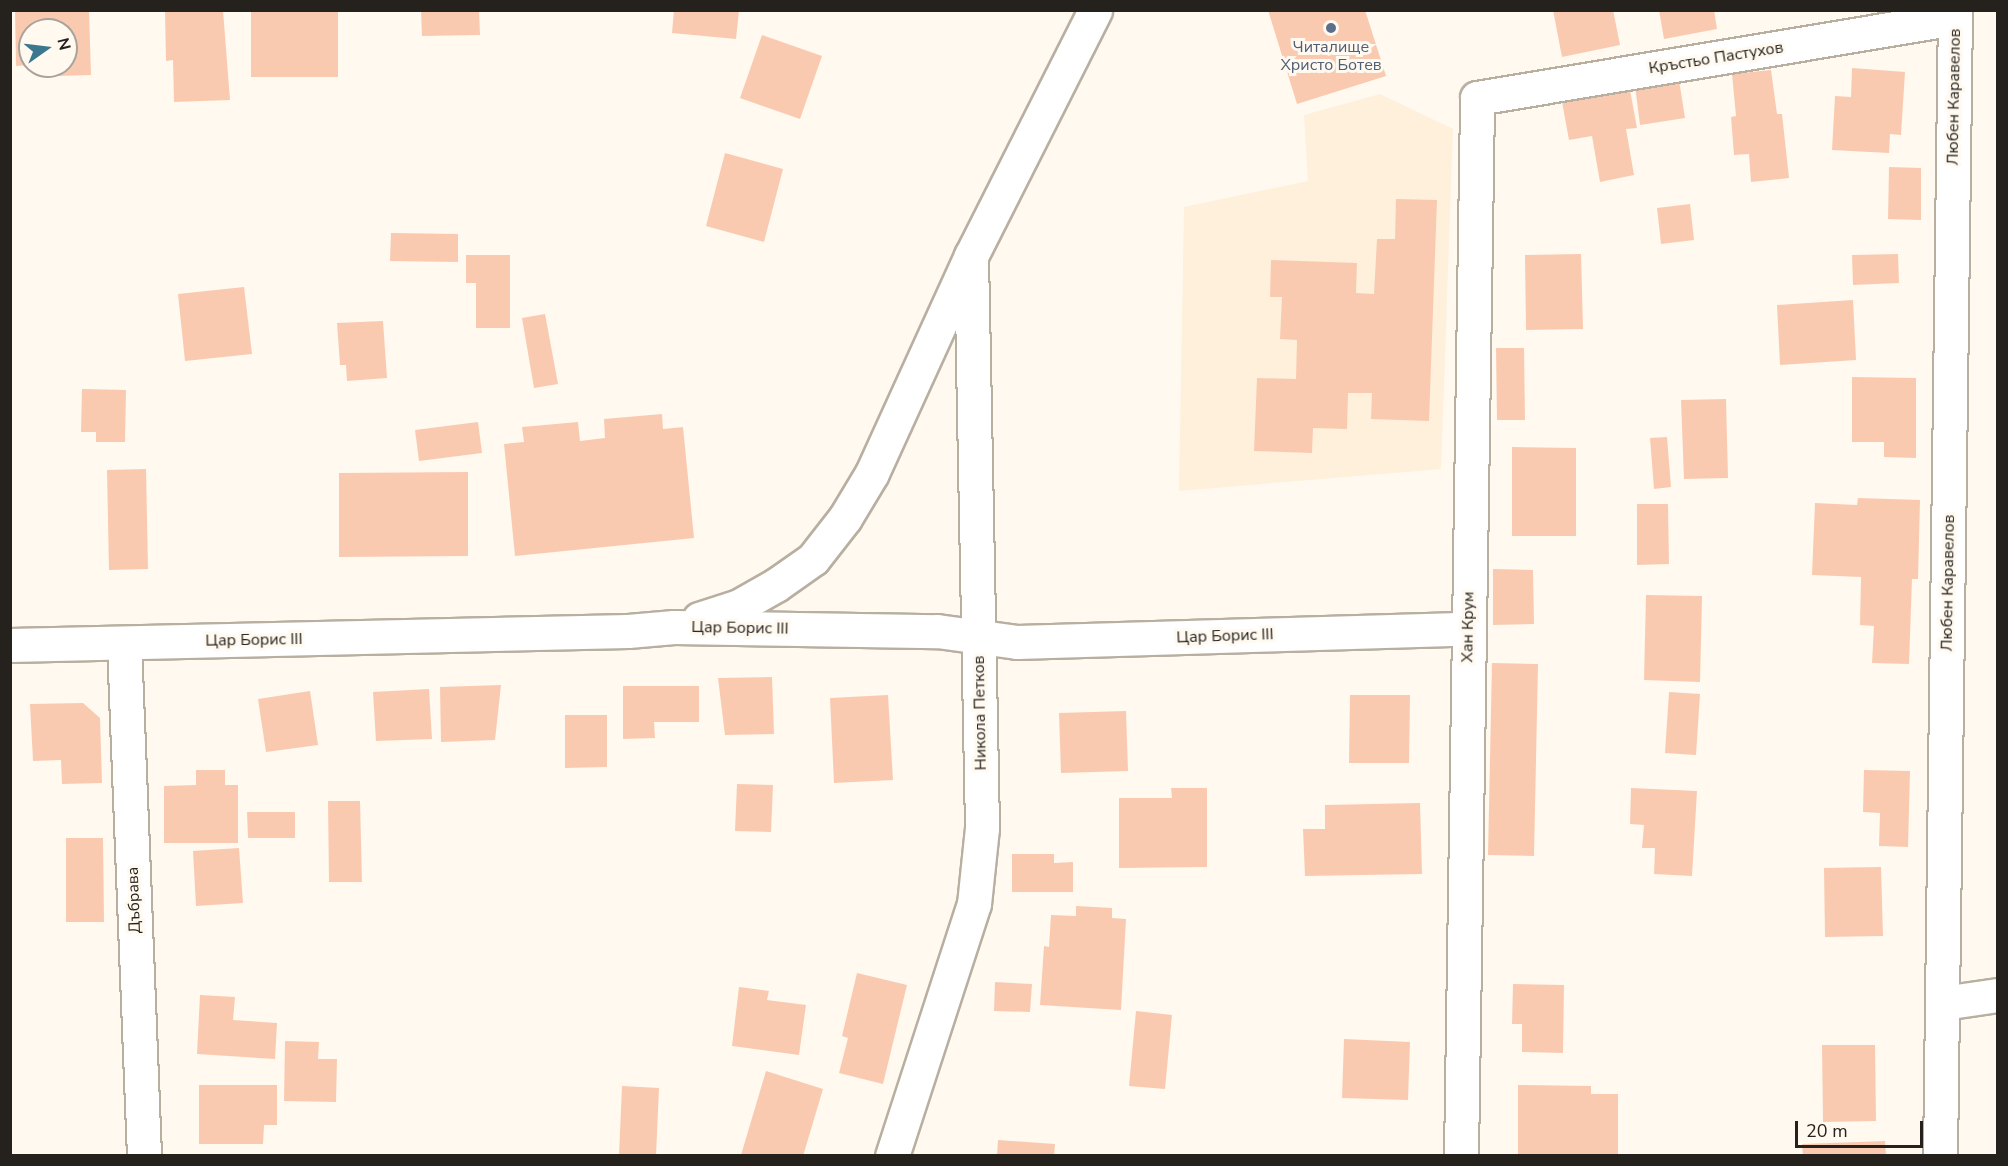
<!DOCTYPE html>
<html>
<head>
<meta charset="utf-8">
<style>
	body { margin:0 }
	#map { position:relative; width:2008px; height:1166px; overflow:hidden; background:#fff9f0; font-family:"Nunito Sans",sans-serif }
	div>[style] { position:absolute }
	.built>* { inset:0; background:#fef0db }
	.building>* { inset:0; background:#facab0 }
	.roads { filter:drop-shadow(2px 0 #b8afa1) drop-shadow(-2px 0 #b8afa1) drop-shadow(0 2px #b8afa1) drop-shadow(0 -2px #b8afa1) }
	.street>* { height:33px; margin:-16.5px; padding:0 16.5px; transform-origin:16.5px; border-radius:16.5px; background:#fff }
	.dots>* { width:16px; height:16px; translate:-50% -50%; box-sizing:border-box; border:3px solid #fff9f0; border-radius:50% }
	span { translate:-50% -50%; white-space:nowrap; text-align:center; line-height:1.15; -webkit-text-stroke:6px #fff9f0; paint-order:stroke }
	.service-label { font-size:16px; color:#4e5e75 }
	.street-label { font-size:16px; color:#25221d }
	.frame { position:absolute; inset:0; border:12px solid #25221d; pointer-events:none }
	.north { position:absolute; left:18px; top:18px; width:60px; height:60px; box-sizing:border-box; background:#fff9f0; border:2px solid #a8a39c; border-radius:50%; rotate:76deg; font-size:16px; font-weight:700; line-height:24px; text-align:center; color:#25221d }
	.north::after { content:''; display:block; margin:auto; width:21px; height:27px; background:#3b788f; clip-path:polygon(50% 0,100% 100%,50% 72%,0 100%) }
	.scale { position:absolute; left:1795px; top:1121px; width:128px; height:27px; box-sizing:border-box; border:3px solid #25221d; border-top:0; padding-left:8px; font-size:18px; line-height:21px; white-space:nowrap; color:#25221d; -webkit-text-stroke:4px #fff9f0; paint-order:stroke }
</style>
</head>
<body>
<div id="map">
	<div class="built">
		<i style="clip-path:polygon(1380px 94px,1453px 129px,1441px 469px,1179px 491px,1184px 207px,1308px 181px,1304px 115px)"></i>
	</div>
	<div class="building">
		<i style="clip-path:polygon(15px 10px,89px 10px,91px 75px,58px 76px,58px 66px,66px 66px,66px 30px,30px 30px,30px 65px,16px 66px)"></i>
		<i style="clip-path:polygon(165px 10px,223px 10px,230px 100px,174px 102px,173px 60px,166px 61px)"></i>
		<i style="clip-path:polygon(251px 10px,338px 10px,338px 77px,251px 77px)"></i>
		<i style="clip-path:polygon(421px 10px,479px 10px,480px 35px,422px 36px)"></i>
		<i style="clip-path:polygon(674px 10px,739px 11px,736px 39px,672px 33px)"></i>
		<i style="clip-path:polygon(1268px 10px,1365px 10px,1386px 76px,1297px 104px)"></i>
		<i style="clip-path:polygon(1553px 10px,1613px 10px,1620px 45px,1562px 57px)"></i>
		<i style="clip-path:polygon(1659px 10px,1714px 10px,1717px 29px,1664px 39px)"></i>
		<i style="clip-path:polygon(762px 35px,822px 56px,800px 119px,740px 98px)"></i>
		<i style="clip-path:polygon(1852px 68px,1905px 72px,1901px 135px,1890px 134px,1889px 153px,1832px 150px,1835px 96px,1851px 97px)"></i>
		<i style="clip-path:polygon(1771px 70px,1777px 114px,1782px 114px,1789px 178px,1751px 182px,1749px 154px,1734px 155px,1731px 117px,1736px 116px,1732px 74px)"></i>
		<i style="clip-path:polygon(1679px 80px,1685px 118px,1640px 125px,1635px 86px)"></i>
		<i style="clip-path:polygon(1630px 90px,1637px 128px,1626px 129px,1634px 175px,1600px 182px,1592px 136px,1569px 140px,1562px 102px)"></i>
		<i style="clip-path:polygon(725px 153px,783px 169px,764px 242px,706px 226px)"></i>
		<i style="clip-path:polygon(1889px 167px,1921px 168px,1921px 220px,1888px 219px)"></i>
		<i style="clip-path:polygon(1396px 199px,1437px 200px,1429px 421px,1371px 419px,1372px 393px,1348px 393px,1347px 429px,1313px 428px,1312px 453px,1254px 451px,1257px 378px,1296px 379px,1297px 340px,1280px 339px,1282px 297px,1270px 297px,1271px 260px,1357px 263px,1356px 293px,1374px 294px,1377px 239px,1395px 239px)"></i>
		<i style="clip-path:polygon(1690px 204px,1694px 240px,1661px 244px,1657px 208px)"></i>
		<i style="clip-path:polygon(391px 233px,458px 234px,458px 262px,390px 261px)"></i>
		<i style="clip-path:polygon(1581px 254px,1583px 329px,1526px 330px,1525px 255px)"></i>
		<i style="clip-path:polygon(1898px 254px,1899px 283px,1853px 285px,1852px 255px)"></i>
		<i style="clip-path:polygon(466px 255px,510px 255px,510px 328px,476px 328px,476px 283px,466px 283px)"></i>
		<i style="clip-path:polygon(244px 287px,252px 354px,185px 361px,178px 294px)"></i>
		<i style="clip-path:polygon(1853px 300px,1856px 360px,1780px 365px,1777px 305px)"></i>
		<i style="clip-path:polygon(545px 314px,558px 384px,534px 388px,522px 318px)"></i>
		<i style="clip-path:polygon(383px 321px,387px 378px,347px 381px,346px 365px,340px 365px,337px 323px)"></i>
		<i style="clip-path:polygon(1496px 348px,1524px 348px,1525px 420px,1497px 420px)"></i>
		<i style="clip-path:polygon(1852px 377px,1916px 378px,1916px 458px,1884px 457px,1884px 442px,1852px 442px)"></i>
		<i style="clip-path:polygon(82px 389px,126px 390px,125px 442px,96px 442px,96px 432px,81px 432px)"></i>
		<i style="clip-path:polygon(1726px 399px,1728px 478px,1684px 479px,1681px 400px)"></i>
		<i style="clip-path:polygon(662px 414px,663px 429px,683px 427px,694px 538px,515px 556px,504px 444px,524px 442px,522px 427px,578px 422px,580px 441px,605px 438px,604px 419px)"></i>
		<i style="clip-path:polygon(478px 422px,482px 453px,419px 461px,415px 430px)"></i>
		<i style="clip-path:polygon(1667px 437px,1671px 487px,1654px 489px,1650px 438px)"></i>
		<i style="clip-path:polygon(1512px 447px,1576px 448px,1576px 536px,1512px 536px)"></i>
		<i style="clip-path:polygon(146px 469px,148px 569px,109px 570px,107px 470px)"></i>
		<i style="clip-path:polygon(468px 472px,468px 556px,339px 557px,339px 473px)"></i>
		<i style="clip-path:polygon(1858px 498px,1920px 500px,1918px 579px,1912px 579px,1909px 664px,1872px 663px,1874px 626px,1860px 625px,1861px 577px,1812px 575px,1815px 503px,1857px 505px)"></i>
		<i style="clip-path:polygon(1637px 504px,1668px 504px,1669px 564px,1637px 565px)"></i>
		<i style="clip-path:polygon(1493px 569px,1533px 570px,1534px 624px,1493px 625px)"></i>
		<i style="clip-path:polygon(1646px 595px,1702px 596px,1700px 682px,1644px 680px)"></i>
		<i style="clip-path:polygon(1492px 663px,1538px 664px,1534px 856px,1488px 855px)"></i>
		<i style="clip-path:polygon(772px 677px,774px 734px,725px 735px,718px 678px)"></i>
		<i style="clip-path:polygon(501px 685px,495px 740px,441px 742px,440px 687px)"></i>
		<i style="clip-path:polygon(623px 686px,699px 686px,699px 722px,654px 722px,655px 738px,623px 739px)"></i>
		<i style="clip-path:polygon(429px 689px,432px 739px,376px 741px,373px 692px)"></i>
		<i style="clip-path:polygon(310px 691px,318px 745px,266px 752px,258px 699px)"></i>
		<i style="clip-path:polygon(1669px 692px,1700px 694px,1696px 755px,1665px 753px)"></i>
		<i style="clip-path:polygon(888px 695px,893px 780px,834px 783px,830px 698px)"></i>
		<i style="clip-path:polygon(1350px 695px,1410px 695px,1409px 763px,1349px 763px)"></i>
		<i style="clip-path:polygon(83px 703px,100px 718px,102px 783px,62px 784px,61px 760px,33px 761px,30px 704px)"></i>
		<i style="clip-path:polygon(1126px 711px,1128px 771px,1061px 773px,1059px 713px)"></i>
		<i style="clip-path:polygon(565px 715px,607px 715px,607px 767px,565px 768px)"></i>
		<i style="clip-path:polygon(196px 770px,225px 770px,225px 785px,238px 785px,238px 843px,164px 843px,164px 786px,196px 785px)"></i>
		<i style="clip-path:polygon(1864px 770px,1910px 771px,1908px 847px,1879px 846px,1880px 813px,1863px 812px)"></i>
		<i style="clip-path:polygon(737px 784px,773px 785px,771px 832px,735px 831px)"></i>
		<i style="clip-path:polygon(1171px 788px,1207px 788px,1207px 867px,1119px 868px,1119px 798px,1172px 798px)"></i>
		<i style="clip-path:polygon(1631px 788px,1697px 791px,1692px 876px,1654px 874px,1655px 848px,1642px 848px,1644px 825px,1630px 824px)"></i>
		<i style="clip-path:polygon(328px 801px,360px 801px,362px 882px,329px 882px)"></i>
		<i style="clip-path:polygon(1420px 803px,1422px 874px,1305px 876px,1303px 829px,1325px 829px,1325px 805px)"></i>
		<i style="clip-path:polygon(247px 812px,295px 812px,295px 838px,248px 838px)"></i>
		<i style="clip-path:polygon(66px 838px,103px 838px,104px 922px,66px 922px)"></i>
		<i style="clip-path:polygon(239px 848px,243px 903px,196px 906px,193px 851px)"></i>
		<i style="clip-path:polygon(1012px 854px,1054px 854px,1054px 863px,1073px 862px,1073px 892px,1012px 892px)"></i>
		<i style="clip-path:polygon(1881px 867px,1883px 936px,1825px 937px,1824px 868px)"></i>
		<i style="clip-path:polygon(1076px 906px,1112px 908px,1112px 918px,1126px 919px,1121px 1010px,1040px 1005px,1044px 946px,1049px 947px,1051px 915px,1076px 916px)"></i>
		<i style="clip-path:polygon(857px 973px,907px 985px,883px 1084px,839px 1073px,848px 1038px,842px 1036px)"></i>
		<i style="clip-path:polygon(995px 982px,1032px 984px,1030px 1012px,994px 1011px)"></i>
		<i style="clip-path:polygon(1513px 984px,1564px 985px,1563px 1053px,1522px 1052px,1522px 1024px,1512px 1024px)"></i>
		<i style="clip-path:polygon(739px 987px,769px 991px,767px 1000px,806px 1005px,799px 1055px,732px 1046px)"></i>
		<i style="clip-path:polygon(200px 995px,235px 997px,233px 1020px,277px 1023px,275px 1059px,197px 1054px)"></i>
		<i style="clip-path:polygon(1136px 1011px,1172px 1015px,1165px 1089px,1129px 1086px)"></i>
		<i style="clip-path:polygon(1344px 1039px,1410px 1042px,1408px 1100px,1342px 1098px)"></i>
		<i style="clip-path:polygon(285px 1041px,319px 1042px,318px 1059px,337px 1059px,336px 1102px,284px 1101px)"></i>
		<i style="clip-path:polygon(1822px 1045px,1875px 1045px,1876px 1121px,1823px 1122px)"></i>
		<i style="clip-path:polygon(766px 1071px,823px 1089px,803px 1156px,741px 1155px)"></i>
		<i style="clip-path:polygon(199px 1085px,277px 1085px,277px 1125px,264px 1125px,263px 1144px,199px 1144px)"></i>
		<i style="clip-path:polygon(1518px 1085px,1591px 1086px,1591px 1094px,1618px 1094px,1618px 1156px,1518px 1156px)"></i>
		<i style="clip-path:polygon(622px 1086px,659px 1088px,656px 1156px,619px 1156px)"></i>
		<i style="clip-path:polygon(998px 1140px,1055px 1144px,1054px 1156px,997px 1156px)"></i>
		<i style="clip-path:polygon(1885px 1141px,1886px 1156px,1803px 1156px,1802px 1144px)"></i>
	</div>
	<div class="roads">
		<div class="street">
			<i style="left:699px;top:619px;width:40px;rotate:-18deg"></i>
			<i style="left:737px;top:607px;width:45px;rotate:-29.4deg"></i>
			<i style="left:776px;top:585px;width:45px;rotate:-35.1deg"></i>
			<i style="left:813px;top:559px;width:52px;rotate:-52deg"></i>
			<i style="left:845px;top:518px;width:52px;rotate:-59deg"></i>
			<i style="left:872px;top:473px;width:239px;rotate:-65.5deg"></i>
			<i style="left:971px;top:256px;width:275px;rotate:-63.2deg"></i>
			<i style="left:124px;top:644px;width:512px;rotate:87.76deg"></i>
			<i style="left:10px;top:645px;width:618px;rotate:-1.3deg"></i>
			<i style="left:628px;top:631px;width:46px;rotate:-5deg"></i>
			<i style="left:674px;top:627px;width:263px;rotate:0.9deg"></i>
			<i style="left:937px;top:631px;width:81px;rotate:7.8deg"></i>
			<i style="left:1017px;top:642px;width:451px;rotate:-1.7deg"></i>
			<i style="left:1943px;top:1003px;width:56px;rotate:-8.3deg"></i>
			<i style="left:892px;top:1156px;width:265px;rotate:-72deg"></i>
			<i style="left:974px;top:904px;width:76px;rotate:-84deg"></i>
			<i style="left:982px;top:828px;width:572px;rotate:-91.1deg"></i>
			<i style="left:1461px;top:1156px;width:1058px;rotate:-89.13deg"></i>
			<i style="left:1477px;top:98px;width:484px;rotate:-9.5deg"></i>
			<i style="left:1940px;top:1156px;width:1146px;rotate:-89.25deg"></i>
		</div>
	</div>
	<div class="dots">
		<i style="left:1331px;top:28px;background:#5c6f8a"></i>
	</div>
	<div class="service-label">
		<span style="left:1331px;top:56px">Читалище<br>Христо Ботев</span>
	</div>
	<div class="street-label">
		<span style="left:1716px;top:58px;rotate:-9deg">Кръстьо Пастухов</span>
		<span style="left:1954px;top:97px;rotate:-89deg">Любен Каравелов</span>
		<span style="left:1948px;top:583px;rotate:-89deg">Любен Каравелов</span>
		<span style="left:1468px;top:627px;rotate:-89deg">Хан Крум</span>
		<span style="left:740px;top:628px;rotate:1deg">Цар Борис III</span>
		<span style="left:1225px;top:636px;rotate:-2deg">Цар Борис III</span>
		<span style="left:254px;top:640px;rotate:-1deg">Цар Борис III</span>
		<span style="left:980px;top:713px;rotate:-91deg">Никола Петков</span>
		<span style="left:134px;top:900px;rotate:-92deg">Дъбрава</span>
	</div>
	<div class="frame"></div>
	<div class="north">N</div>
	<div class="scale">20 m</div>
</div>
</body>
</html>
